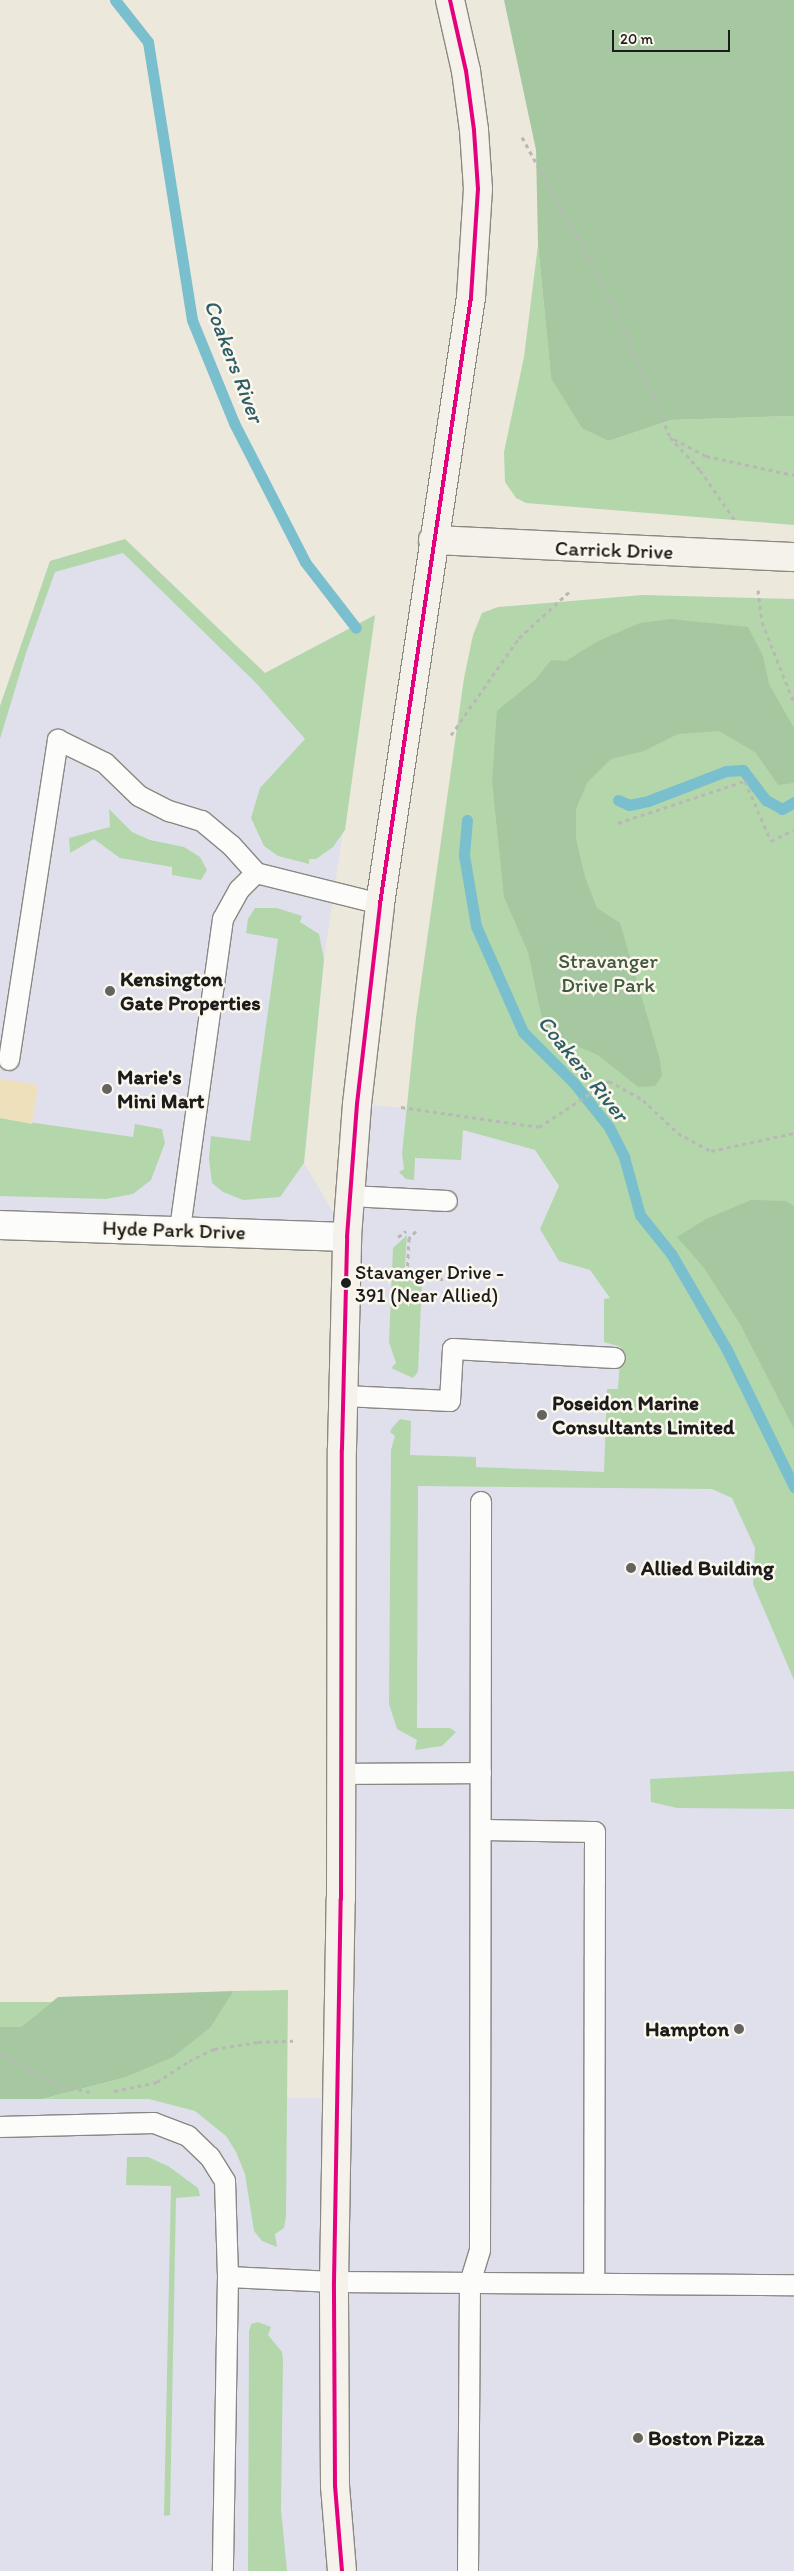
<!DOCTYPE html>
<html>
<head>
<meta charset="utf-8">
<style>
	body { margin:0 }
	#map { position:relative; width:794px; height:2571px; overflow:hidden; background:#ede8dc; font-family:Itim,sans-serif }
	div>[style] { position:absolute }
	.built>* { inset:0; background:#dfe0ec }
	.green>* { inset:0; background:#b3d7ab }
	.forest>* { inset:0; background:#a6c8a1 }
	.sand>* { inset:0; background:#eee0ba }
	.stream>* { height:11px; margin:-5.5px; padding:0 5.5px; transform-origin:5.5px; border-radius:5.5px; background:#79bfcd }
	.path>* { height:3px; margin-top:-1.5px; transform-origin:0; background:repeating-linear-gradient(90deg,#b9b8b7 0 4px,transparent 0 8px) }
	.roads { filter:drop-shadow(1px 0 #8b8882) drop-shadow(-1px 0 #8b8882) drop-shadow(0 1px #8b8882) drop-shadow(0 -1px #8b8882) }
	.lane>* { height:20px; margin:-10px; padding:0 10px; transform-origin:10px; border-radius:10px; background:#fcfcfa }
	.street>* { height:28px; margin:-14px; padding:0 14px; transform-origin:14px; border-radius:14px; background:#fcfcfa }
	.secondary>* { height:28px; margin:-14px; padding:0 14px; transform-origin:14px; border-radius:14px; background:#f5f1eb }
	.bus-1>* { height:4px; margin:-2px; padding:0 2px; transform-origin:2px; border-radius:2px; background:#e5007d }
	.dots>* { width:14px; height:14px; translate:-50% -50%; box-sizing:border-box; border:2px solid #fbf7ec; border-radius:50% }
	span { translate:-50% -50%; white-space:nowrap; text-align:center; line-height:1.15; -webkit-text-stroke:5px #fbf7ec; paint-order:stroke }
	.bus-label { font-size:20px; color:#1c1c1c }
	.left { translate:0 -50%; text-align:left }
	.street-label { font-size:21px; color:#1c1c1c }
	.park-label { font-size:21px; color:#405940 }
	.poi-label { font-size:21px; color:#1c1c1c; font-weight:700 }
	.right { translate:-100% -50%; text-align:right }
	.water-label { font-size:22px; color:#2f5d68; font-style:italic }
	.scale { position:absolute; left:612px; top:30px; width:118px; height:22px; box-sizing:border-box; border:2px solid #1c1c1c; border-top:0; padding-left:6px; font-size:15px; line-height:18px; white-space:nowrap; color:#1c1c1c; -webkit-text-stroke:4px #fbf7ec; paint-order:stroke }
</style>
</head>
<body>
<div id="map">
	<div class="built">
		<i style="clip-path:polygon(125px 539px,265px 673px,375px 615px,324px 959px,304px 1163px,347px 1236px,357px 1104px,407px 1108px,463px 1130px,535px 1150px,747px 1477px,794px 1626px,794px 2571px,0 2571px,0 2099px,338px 2098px,347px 1237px,0 1225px,0 706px,50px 561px)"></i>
	</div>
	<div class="green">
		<i style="clip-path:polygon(538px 245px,551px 378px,609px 441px,671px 420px,794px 416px,794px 525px,526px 503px,516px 498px,505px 482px,504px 452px,524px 357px)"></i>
		<i style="clip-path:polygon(125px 539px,265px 673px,375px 615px,345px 830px,333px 847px,316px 859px,309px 859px,309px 864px,278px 856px,264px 846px,251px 818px,260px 788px,305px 739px,257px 684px,123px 553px,55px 572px,26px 653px,0 739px,0 706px,50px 561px)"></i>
		<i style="clip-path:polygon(643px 595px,794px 599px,794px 1680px,753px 1584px,755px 1548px,732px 1498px,712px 1489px,418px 1486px,417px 1728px,450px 1728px,456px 1732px,442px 1746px,415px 1750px,417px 1740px,397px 1729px,389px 1704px,391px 1450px,395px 1436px,390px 1432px,392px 1428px,400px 1419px,411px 1421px,410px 1455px,476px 1457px,476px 1467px,604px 1472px,607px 1389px,618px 1389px,621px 1347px,604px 1342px,604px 1299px,610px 1298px,590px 1270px,559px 1261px,540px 1229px,559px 1186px,535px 1150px,463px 1130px,461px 1160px,415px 1158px,414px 1180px,406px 1179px,399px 1172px,404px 1169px,402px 1154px,416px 1018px,464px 678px,473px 635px,482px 613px,498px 607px)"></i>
		<i style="clip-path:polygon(109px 809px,132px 832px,150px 840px,184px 847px,200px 857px,207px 870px,201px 880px,172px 875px,172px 867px,120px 858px,94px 839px,70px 853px,69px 838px,110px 827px)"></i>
		<i style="clip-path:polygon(255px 908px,277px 908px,302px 916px,300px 922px,319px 934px,324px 959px,304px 1163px,280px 1197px,243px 1200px,223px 1192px,212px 1183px,209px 1159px,211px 1136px,250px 1141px,278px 939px,246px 933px,248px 919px)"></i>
		<i style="clip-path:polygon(0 1118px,133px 1137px,135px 1124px,162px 1129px,165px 1143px,151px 1180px,133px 1194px,106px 1199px,0 1196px)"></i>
		<i style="clip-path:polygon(407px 1235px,404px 1279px,422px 1281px,418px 1372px,413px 1378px,391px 1368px,396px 1363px,389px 1342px,393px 1248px)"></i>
		<i style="clip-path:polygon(794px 1771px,794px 1809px,677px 1808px,651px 1802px,650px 1779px)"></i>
		<i style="clip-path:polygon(288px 1990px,286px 2216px,284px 2228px,275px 2234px,277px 2247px,262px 2241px,254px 2231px,245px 2174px,236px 2152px,226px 2136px,195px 2111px,149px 2099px,42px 2099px,123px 2078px,211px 2027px,234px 1991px)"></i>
		<i style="clip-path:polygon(0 2002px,52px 2002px,21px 2027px,0 2027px)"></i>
		<i style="clip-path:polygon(127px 2157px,148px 2157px,168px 2166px,198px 2188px,200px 2196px,176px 2198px,170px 2515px,164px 2516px,171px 2186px,126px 2185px)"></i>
		<i style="clip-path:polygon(258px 2322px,271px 2327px,268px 2335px,282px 2352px,283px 2360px,281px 2509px,287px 2571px,248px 2571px,249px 2332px,251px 2324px)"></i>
	</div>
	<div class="forest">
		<i style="clip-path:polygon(504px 0,794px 0,794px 416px,671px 420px,609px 441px,582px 428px,551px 378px,538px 245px,536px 150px)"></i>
		<i style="clip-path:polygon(671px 619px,748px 627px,763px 656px,769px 684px,794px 728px,794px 783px,778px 785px,756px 753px,719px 731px,678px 734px,644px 751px,611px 759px,587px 783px,576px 809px,576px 839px,585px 877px,597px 908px,620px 923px,660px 1060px,662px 1076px,655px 1086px,638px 1087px,598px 1055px,545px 1033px,528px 952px,504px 897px,492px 781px,497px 711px,536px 679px,551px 660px,566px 661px,598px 641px,640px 623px)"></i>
		<i style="clip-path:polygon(751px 1200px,786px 1201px,794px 1206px,794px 1429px,740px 1324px,704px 1268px,677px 1237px,706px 1219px)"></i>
		<i style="clip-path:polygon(234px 1991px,211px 2027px,173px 2057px,123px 2078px,42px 2099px,0 2099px,0 2027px,21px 2027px,58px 1997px)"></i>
	</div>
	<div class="sand">
		<i style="clip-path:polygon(0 1079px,38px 1085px,32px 1124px,0 1118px)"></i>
	</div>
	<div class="stream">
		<i style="left:115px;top:0;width:53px;rotate:51.8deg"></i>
		<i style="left:148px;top:42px;width:281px;rotate:81deg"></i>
		<i style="left:192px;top:320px;width:111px;rotate:67.8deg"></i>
		<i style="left:234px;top:423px;width:156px;rotate:62.9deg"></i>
		<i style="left:305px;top:562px;width:83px;rotate:52.3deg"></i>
		<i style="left:618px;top:800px;width:12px;rotate:24deg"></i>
		<i style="left:629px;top:805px;width:19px;rotate:-12deg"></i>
		<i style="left:648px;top:801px;width:84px;rotate:-21deg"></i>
		<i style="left:726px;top:771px;width:17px;rotate:-3deg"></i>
		<i style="left:743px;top:770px;width:38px;rotate:53deg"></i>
		<i style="left:766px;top:800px;width:18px;rotate:29deg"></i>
		<i style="left:782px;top:809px;width:14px;rotate:-30deg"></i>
		<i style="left:467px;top:820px;width:35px;rotate:95deg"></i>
		<i style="left:464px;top:855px;width:72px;rotate:80.4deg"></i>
		<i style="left:476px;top:926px;width:116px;rotate:66.1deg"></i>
		<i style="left:523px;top:1032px;width:72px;rotate:45deg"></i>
		<i style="left:574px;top:1083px;width:56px;rotate:51.5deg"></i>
		<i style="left:609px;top:1127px;width:34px;rotate:63deg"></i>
		<i style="left:624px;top:1157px;width:60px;rotate:74.6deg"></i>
		<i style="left:640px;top:1215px;width:51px;rotate:51.3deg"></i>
		<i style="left:672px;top:1255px;width:110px;rotate:59.9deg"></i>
		<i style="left:727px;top:1350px;width:153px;rotate:63.9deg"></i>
	</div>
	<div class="path">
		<i style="left:522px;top:137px;width:186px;rotate:61.4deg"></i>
		<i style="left:611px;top:300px;width:149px;rotate:66.7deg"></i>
		<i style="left:670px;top:437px;width:45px;rotate:47.7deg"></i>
		<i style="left:700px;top:470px;width:60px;rotate:55.2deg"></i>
		<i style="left:674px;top:439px;width:36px;rotate:28deg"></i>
		<i style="left:706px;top:456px;width:90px;rotate:12.2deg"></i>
		<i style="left:758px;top:590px;width:32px;rotate:83deg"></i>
		<i style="left:762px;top:622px;width:87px;rotate:68.4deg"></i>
		<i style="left:451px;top:735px;width:118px;rotate:-55deg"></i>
		<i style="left:519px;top:638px;width:68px;rotate:-42.6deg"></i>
		<i style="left:618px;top:823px;width:134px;rotate:-18.3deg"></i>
		<i style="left:745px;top:781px;width:65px;rotate:66.6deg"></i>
		<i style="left:771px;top:841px;width:25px;rotate:-26deg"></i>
		<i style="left:401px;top:1107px;width:139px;rotate:8.2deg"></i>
		<i style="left:539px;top:1127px;width:84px;rotate:-33.3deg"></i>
		<i style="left:609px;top:1081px;width:39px;rotate:29deg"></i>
		<i style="left:643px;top:1100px;width:48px;rotate:43.3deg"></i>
		<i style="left:678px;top:1133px;width:38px;rotate:29deg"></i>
		<i style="left:711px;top:1151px;width:85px;rotate:-12.2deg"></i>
		<i style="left:416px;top:1231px;width:10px;rotate:135deg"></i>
		<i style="left:409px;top:1238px;width:39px;rotate:93deg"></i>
		<i style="left:407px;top:1277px;width:36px;rotate:3deg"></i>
		<i style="left:398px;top:1237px;width:10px;rotate:-37deg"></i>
		<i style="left:0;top:2053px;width:63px;rotate:29.4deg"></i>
		<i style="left:55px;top:2084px;width:36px;rotate:13deg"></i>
		<i style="left:114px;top:2091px;width:44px;rotate:-11.8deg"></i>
		<i style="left:157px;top:2082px;width:38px;rotate:-33deg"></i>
		<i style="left:189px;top:2061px;width:28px;rotate:-26deg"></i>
		<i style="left:214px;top:2049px;width:45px;rotate:-9deg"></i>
		<i style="left:258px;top:2042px;width:35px;rotate:-2deg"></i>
	</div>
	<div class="roads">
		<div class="lane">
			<i style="left:9px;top:1060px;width:324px;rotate:-81.3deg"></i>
			<i style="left:58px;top:740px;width:52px;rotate:26.1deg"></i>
			<i style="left:105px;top:763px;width:47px;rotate:44.1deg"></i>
			<i style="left:139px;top:796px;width:34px;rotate:27deg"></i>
			<i style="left:169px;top:811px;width:34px;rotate:17deg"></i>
			<i style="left:202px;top:821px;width:38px;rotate:40deg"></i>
			<i style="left:231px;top:845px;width:38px;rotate:48deg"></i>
			<i style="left:256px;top:873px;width:128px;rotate:14deg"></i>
			<i style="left:350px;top:1196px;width:97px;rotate:3deg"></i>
			<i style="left:180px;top:1229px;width:313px;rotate:-82.1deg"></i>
			<i style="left:223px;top:919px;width:33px;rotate:-61deg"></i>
			<i style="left:239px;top:890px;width:24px;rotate:-45deg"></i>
			<i style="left:344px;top:1396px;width:106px;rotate:2.7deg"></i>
			<i style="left:450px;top:1401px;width:52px;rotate:-86.7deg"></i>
			<i style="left:453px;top:1349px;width:162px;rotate:3.2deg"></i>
			<i style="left:340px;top:1774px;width:141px;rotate:-0.4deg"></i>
			<i style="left:481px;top:1830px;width:114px;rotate:1deg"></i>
			<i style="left:595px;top:1832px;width:451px;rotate:90.1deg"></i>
			<i style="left:0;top:2127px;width:154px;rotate:-1.5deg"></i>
			<i style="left:154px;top:2123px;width:36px;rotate:21deg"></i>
			<i style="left:188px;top:2136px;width:30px;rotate:44deg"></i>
			<i style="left:210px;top:2157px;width:28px;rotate:58deg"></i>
			<i style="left:225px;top:2181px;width:96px;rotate:88.2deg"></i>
			<i style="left:228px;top:2277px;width:294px;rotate:91deg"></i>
			<i style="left:228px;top:2277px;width:106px;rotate:2.7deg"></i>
			<i style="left:334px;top:2282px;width:460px;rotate:0.4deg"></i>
			<i style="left:468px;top:2571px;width:288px;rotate:-89.6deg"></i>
			<i style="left:470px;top:2283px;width:34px;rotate:-73deg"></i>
			<i style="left:480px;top:2250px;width:748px;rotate:-89.92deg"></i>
		</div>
		<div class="street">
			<i style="left:0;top:1225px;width:347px;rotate:2deg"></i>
		</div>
		<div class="secondary">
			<i style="left:433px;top:540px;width:361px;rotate:2.7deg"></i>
			<i style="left:342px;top:2571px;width:85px;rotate:-94.7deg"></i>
			<i style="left:335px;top:2486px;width:204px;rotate:-90.3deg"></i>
			<i style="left:334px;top:2282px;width:383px;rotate:-89deg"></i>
			<i style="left:341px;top:1899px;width:450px;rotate:-89.9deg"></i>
			<i style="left:342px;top:1449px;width:212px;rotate:-88.6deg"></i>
			<i style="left:347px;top:1237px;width:133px;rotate:-85.7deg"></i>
			<i style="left:357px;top:1104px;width:201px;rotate:-83.4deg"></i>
			<i style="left:380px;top:904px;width:614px;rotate:-81.47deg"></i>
			<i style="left:471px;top:297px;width:108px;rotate:-86.3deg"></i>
			<i style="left:478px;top:189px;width:59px;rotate:-93.9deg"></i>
			<i style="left:474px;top:130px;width:60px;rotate:-97.7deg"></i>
			<i style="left:466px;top:71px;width:73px;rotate:-102.7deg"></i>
		</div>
	</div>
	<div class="bus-1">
		<i style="left:342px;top:2571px;width:85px;rotate:-94.7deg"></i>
		<i style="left:335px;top:2486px;width:204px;rotate:-90.3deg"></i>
		<i style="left:334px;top:2282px;width:383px;rotate:-89deg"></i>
		<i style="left:341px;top:1899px;width:450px;rotate:-89.9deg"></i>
		<i style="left:342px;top:1449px;width:212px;rotate:-88.6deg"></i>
		<i style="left:347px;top:1237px;width:133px;rotate:-85.7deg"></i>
		<i style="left:357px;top:1104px;width:201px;rotate:-83.4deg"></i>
		<i style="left:380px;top:904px;width:614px;rotate:-81.47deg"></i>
		<i style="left:471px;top:297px;width:108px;rotate:-86.3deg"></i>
		<i style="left:478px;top:189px;width:59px;rotate:-93.9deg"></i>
		<i style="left:474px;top:130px;width:60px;rotate:-97.7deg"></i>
		<i style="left:466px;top:71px;width:73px;rotate:-102.7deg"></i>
	</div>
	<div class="dots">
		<i style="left:110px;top:991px;background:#65635f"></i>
		<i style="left:107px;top:1089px;background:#65635f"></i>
		<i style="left:346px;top:1283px;background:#1c1c1c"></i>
		<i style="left:542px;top:1415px;background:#65635f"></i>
		<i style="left:631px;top:1568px;background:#65635f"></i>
		<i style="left:739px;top:2029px;background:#65635f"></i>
		<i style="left:638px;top:2438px;background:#65635f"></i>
	</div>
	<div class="bus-label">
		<span class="left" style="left:355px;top:1284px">Stavanger Drive -<br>391 (Near Allied)</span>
	</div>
	<div class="street-label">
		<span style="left:614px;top:550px;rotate:2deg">Carrick Drive</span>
		<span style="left:174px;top:1230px;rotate:2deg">Hyde Park Drive</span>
	</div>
	<div class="park-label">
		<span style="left:608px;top:973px">Stravanger<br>Drive Park</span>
	</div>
	<div class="poi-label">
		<span class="left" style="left:120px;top:991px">Kensington<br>Gate Properties</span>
		<span class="left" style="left:117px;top:1089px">Marie's<br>Mini Mart</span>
		<span class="left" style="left:552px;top:1415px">Poseidon Marine<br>Consultants Limited</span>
		<span class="left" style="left:641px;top:1568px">Allied Building</span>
		<span class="right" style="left:729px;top:2029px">Hampton</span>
		<span class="left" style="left:648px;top:2438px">Boston Pizza</span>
	</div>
	<div class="water-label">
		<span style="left:234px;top:361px;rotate:69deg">Coakers River</span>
		<span style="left:583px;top:1068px;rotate:51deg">Coakers River</span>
	</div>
	<div class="scale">20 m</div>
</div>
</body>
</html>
